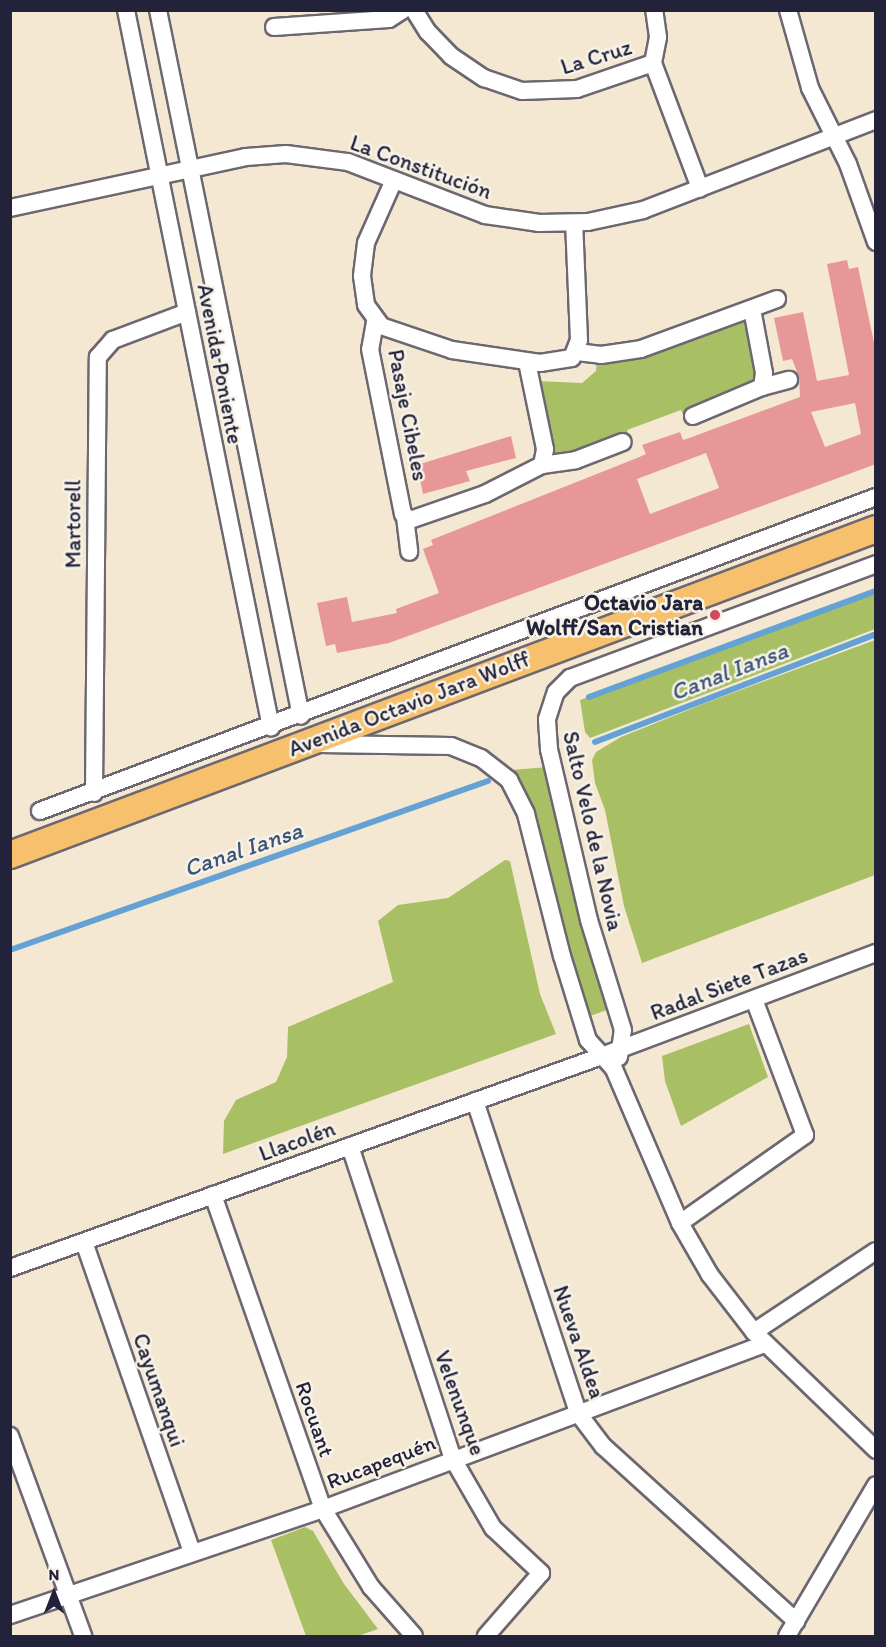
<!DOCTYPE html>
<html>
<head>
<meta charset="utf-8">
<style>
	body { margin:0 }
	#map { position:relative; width:886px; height:1647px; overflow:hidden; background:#f4e8d3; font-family:Itim,sans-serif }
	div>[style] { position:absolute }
	.green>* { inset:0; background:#a9bf63 }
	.stream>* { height:6px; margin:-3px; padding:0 3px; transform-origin:3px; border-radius:3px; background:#64a2d5 }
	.building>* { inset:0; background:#e79796 }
	.roads { filter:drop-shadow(2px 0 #6c6770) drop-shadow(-2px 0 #6c6770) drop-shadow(0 2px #6c6770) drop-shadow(0 -2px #6c6770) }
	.minor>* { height:16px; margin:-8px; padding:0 8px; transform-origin:8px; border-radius:8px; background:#fff }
	.primary>* { height:26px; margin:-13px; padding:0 13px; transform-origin:13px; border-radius:13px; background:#f7c06c }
	.dots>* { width:16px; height:16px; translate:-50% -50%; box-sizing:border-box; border:3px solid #f7f3e8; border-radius:50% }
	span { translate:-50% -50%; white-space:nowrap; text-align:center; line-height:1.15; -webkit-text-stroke:5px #f7f3e8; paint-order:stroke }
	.street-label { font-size:22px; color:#22223b }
	.poi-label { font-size:22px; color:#22223b; font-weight:700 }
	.right { translate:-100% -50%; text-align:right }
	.water-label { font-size:24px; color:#3c5579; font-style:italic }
	.frame { position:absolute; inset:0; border:12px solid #22223b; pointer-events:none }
	.north { position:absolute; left:24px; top:1563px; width:60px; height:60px; -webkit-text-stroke:4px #f7f3e8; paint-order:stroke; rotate:0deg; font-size:16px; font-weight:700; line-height:24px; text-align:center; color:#22223b }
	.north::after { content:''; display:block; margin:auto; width:21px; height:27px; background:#22223b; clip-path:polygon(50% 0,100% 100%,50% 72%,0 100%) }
</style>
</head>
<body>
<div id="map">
	<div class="green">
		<i style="clip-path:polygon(746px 314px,758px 383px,690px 415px,684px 417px,681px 410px,627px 430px,629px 437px,623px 440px,553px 463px,536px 381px,582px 383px,596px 371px,597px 357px)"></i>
		<i style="clip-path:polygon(875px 590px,875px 629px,590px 738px,585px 732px,580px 700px)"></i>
		<i style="clip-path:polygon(875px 640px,875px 875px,642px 963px,624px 906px,605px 810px,595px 783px,592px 760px,596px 752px,621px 737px,708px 702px)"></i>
		<i style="clip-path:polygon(548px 767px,607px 996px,607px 1010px,590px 1016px,581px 1004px,538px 837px,497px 771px)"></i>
		<i style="clip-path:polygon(505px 860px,510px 861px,540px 994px,556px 1034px,223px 1154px,224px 1121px,236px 1100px,276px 1082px,287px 1057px,288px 1027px,393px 982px,378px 921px,398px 905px,448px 898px)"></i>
		<i style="clip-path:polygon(749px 1024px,768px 1077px,681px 1126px,665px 1081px,662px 1056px)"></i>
		<i style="clip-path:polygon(305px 1527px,313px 1531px,344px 1584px,378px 1629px,358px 1636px,306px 1636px,271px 1540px)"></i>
	</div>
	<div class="stream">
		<i style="left:589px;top:697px;width:306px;rotate:-20.3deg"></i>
		<i style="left:595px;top:742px;width:301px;rotate:-21deg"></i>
		<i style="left:10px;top:950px;width:507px;rotate:-19.47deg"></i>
	</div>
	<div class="building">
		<i style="clip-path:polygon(evenodd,847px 260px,849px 269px,858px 267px,876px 352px,876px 464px,389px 643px,337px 653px,335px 644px,326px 646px,317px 603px,347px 597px,352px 622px,397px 613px,396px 609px,439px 593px,423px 549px,433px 545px,431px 540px,637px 458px,646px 454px,642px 445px,680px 432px,683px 440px,692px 437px,800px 397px,799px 377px,792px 359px,783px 361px,774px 318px,803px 312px,817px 381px,849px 375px,827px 264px,847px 260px,855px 403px,861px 434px,825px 447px,811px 412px,855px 403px,847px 260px,706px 453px,719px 488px,650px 514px,637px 479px,706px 453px)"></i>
		<i style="clip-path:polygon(511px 436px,516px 458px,466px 471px,470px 481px,423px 494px,417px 465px)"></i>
	</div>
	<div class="roads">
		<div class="minor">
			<i style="left:126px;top:10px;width:732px;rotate:78.57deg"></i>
			<i style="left:158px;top:10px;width:720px;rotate:78.55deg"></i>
			<i style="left:414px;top:10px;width:26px;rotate:58deg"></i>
			<i style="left:428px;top:32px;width:33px;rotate:46deg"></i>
			<i style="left:451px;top:56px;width:40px;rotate:34deg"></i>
			<i style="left:484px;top:78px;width:40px;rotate:18.9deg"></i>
			<i style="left:522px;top:91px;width:55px;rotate:-2.1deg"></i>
			<i style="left:577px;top:89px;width:80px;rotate:-18.9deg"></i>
			<i style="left:788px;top:10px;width:81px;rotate:74.2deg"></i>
			<i style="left:810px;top:88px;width:85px;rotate:63.4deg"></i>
			<i style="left:848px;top:164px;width:83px;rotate:70.3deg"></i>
			<i style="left:274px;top:27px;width:115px;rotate:-4deg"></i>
			<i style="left:389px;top:19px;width:17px;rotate:-33deg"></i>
			<i style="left:653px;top:63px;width:134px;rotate:69.4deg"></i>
			<i style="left:653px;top:63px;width:26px;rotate:-79deg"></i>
			<i style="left:658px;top:37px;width:27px;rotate:-98deg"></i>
			<i style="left:394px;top:180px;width:69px;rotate:114deg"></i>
			<i style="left:366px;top:243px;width:33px;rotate:97deg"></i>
			<i style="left:362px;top:276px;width:29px;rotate:82deg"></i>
			<i style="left:366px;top:305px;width:26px;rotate:54deg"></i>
			<i style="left:381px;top:326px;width:75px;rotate:18.7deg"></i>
			<i style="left:452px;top:350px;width:89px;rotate:8.4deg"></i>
			<i style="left:540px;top:363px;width:32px;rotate:-9deg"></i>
			<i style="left:572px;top:358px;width:19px;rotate:-69deg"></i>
			<i style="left:579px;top:340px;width:117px;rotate:-92.4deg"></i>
			<i style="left:10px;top:208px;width:241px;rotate:-12.2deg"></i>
			<i style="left:246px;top:157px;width:40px;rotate:-4.3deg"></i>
			<i style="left:286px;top:154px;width:63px;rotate:7.4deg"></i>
			<i style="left:348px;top:162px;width:147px;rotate:21.1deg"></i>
			<i style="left:485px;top:215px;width:55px;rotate:8.4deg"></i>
			<i style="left:539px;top:223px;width:49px;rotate:-1.2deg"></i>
			<i style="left:588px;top:222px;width:56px;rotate:-12.3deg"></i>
			<i style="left:643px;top:210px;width:250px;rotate:-21.1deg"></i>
			<i style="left:375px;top:322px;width:27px;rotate:100deg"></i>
			<i style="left:370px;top:349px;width:168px;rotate:78.7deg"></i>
			<i style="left:403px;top:514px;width:9px;rotate:41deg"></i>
			<i style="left:410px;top:520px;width:79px;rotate:-19.1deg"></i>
			<i style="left:485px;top:494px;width:64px;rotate:-27deg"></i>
			<i style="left:542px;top:465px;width:16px;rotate:-79deg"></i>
			<i style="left:545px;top:449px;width:89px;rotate:-101.7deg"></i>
			<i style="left:577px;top:352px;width:24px;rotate:7deg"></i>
			<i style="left:601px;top:355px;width:40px;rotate:-8.5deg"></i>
			<i style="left:641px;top:349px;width:145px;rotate:-20.2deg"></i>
			<i style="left:762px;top:387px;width:28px;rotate:-15deg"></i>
			<i style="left:693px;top:416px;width:75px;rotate:-22.8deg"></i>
			<i style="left:762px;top:387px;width:14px;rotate:-82deg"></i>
			<i style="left:764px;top:373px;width:65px;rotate:-100.6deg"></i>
			<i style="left:542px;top:465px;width:34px;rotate:-8deg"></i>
			<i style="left:576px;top:460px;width:50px;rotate:-21deg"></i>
			<i style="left:405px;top:517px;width:35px;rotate:83deg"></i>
			<i style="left:320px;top:744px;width:131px;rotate:0.9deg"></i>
			<i style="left:451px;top:746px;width:32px;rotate:22deg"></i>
			<i style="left:481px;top:758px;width:36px;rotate:38deg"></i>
			<i style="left:509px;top:780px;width:38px;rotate:63deg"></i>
			<i style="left:526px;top:814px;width:146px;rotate:75.8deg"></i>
			<i style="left:562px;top:956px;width:88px;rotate:72.8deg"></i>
			<i style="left:588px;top:1040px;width:39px;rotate:48deg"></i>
			<i style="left:614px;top:1069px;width:168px;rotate:66.8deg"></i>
			<i style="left:680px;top:1223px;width:60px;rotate:60deg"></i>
			<i style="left:710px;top:1275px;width:72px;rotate:52.3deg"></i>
			<i style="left:754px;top:1332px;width:170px;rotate:44deg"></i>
			<i style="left:94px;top:793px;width:436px;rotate:-89.5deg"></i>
			<i style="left:98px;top:357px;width:23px;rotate:-49deg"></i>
			<i style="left:113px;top:340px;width:79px;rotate:-20.7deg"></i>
			<i style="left:40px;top:811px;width:893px;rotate:-20.59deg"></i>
			<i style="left:619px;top:1057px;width:27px;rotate:-82deg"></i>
			<i style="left:623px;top:1030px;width:115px;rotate:-107.2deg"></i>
			<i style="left:589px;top:920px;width:176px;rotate:-103.2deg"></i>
			<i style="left:549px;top:749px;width:30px;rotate:-94deg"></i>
			<i style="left:547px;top:719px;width:28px;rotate:-72deg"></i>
			<i style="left:556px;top:692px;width:20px;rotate:-45deg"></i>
			<i style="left:570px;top:678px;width:327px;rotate:-20.4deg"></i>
			<i style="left:475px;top:1101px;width:329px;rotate:71.7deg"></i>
			<i style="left:578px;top:1413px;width:41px;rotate:52.9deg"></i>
			<i style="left:603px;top:1446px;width:261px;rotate:42.2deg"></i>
			<i style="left:350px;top:1146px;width:330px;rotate:71.8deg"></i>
			<i style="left:453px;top:1459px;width:80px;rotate:59.9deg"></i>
			<i style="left:493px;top:1528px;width:66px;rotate:43.2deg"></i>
			<i style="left:541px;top:1573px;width:84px;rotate:131.1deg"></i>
			<i style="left:213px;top:1195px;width:333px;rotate:70.7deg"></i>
			<i style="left:323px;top:1509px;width:92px;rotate:58.4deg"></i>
			<i style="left:371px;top:1587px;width:65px;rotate:48.7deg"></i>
			<i style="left:680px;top:1223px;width:153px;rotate:-35.1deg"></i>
			<i style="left:805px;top:1135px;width:145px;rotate:-110.6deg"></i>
			<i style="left:84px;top:1242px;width:329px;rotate:70.8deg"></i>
			<i style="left:10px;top:1268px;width:626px;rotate:-19.71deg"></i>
			<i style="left:599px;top:1057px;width:296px;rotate:-20.6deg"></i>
			<i style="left:754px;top:1332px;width:146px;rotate:-33.6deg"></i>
			<i style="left:10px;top:1436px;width:213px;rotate:69.9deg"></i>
			<i style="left:10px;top:1615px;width:330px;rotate:-18.7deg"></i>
			<i style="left:323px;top:1509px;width:472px;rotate:-20.5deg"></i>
			<i style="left:787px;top:1636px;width:175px;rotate:-59.5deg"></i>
		</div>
		<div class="primary">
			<i style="left:10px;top:855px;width:925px;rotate:-20.63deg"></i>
		</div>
	</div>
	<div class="dots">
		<i style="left:715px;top:615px;background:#d1495b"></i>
	</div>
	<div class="street-label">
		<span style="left:596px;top:57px;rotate:-17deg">La Cruz</span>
		<span style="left:421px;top:167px;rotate:20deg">La Constitución</span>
		<span style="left:220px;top:364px;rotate:79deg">Avenida Poniente</span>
		<span style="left:408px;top:415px;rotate:79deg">Pasaje Cibeles</span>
		<span style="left:73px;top:524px;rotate:-90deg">Martorell</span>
		<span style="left:409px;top:704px;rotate:-21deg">Avenida Octavio Jara Wolff</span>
		<span style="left:593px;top:831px;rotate:77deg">Salto Velo de la Novia</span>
		<span style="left:729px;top:984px;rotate:-21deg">Radal Siete Tazas</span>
		<span style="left:297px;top:1141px;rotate:-20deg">Llacolén</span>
		<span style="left:579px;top:1342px;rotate:71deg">Nueva Aldea</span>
		<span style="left:159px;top:1390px;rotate:71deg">Cayumanqui</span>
		<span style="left:460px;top:1403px;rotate:70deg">Velenunque</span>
		<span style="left:315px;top:1419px;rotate:71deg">Rocuant</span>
		<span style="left:381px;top:1462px;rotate:-21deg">Rucapequén</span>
	</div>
	<div class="poi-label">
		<span class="right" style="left:703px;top:615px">Octavio Jara<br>Wolff/San Cristian</span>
	</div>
	<div class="water-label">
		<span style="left:729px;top:671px;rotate:-21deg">Canal Iansa</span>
		<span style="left:243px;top:849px;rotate:-19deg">Canal Iansa</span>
	</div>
	<div class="frame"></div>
	<div class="north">N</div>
</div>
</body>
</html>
